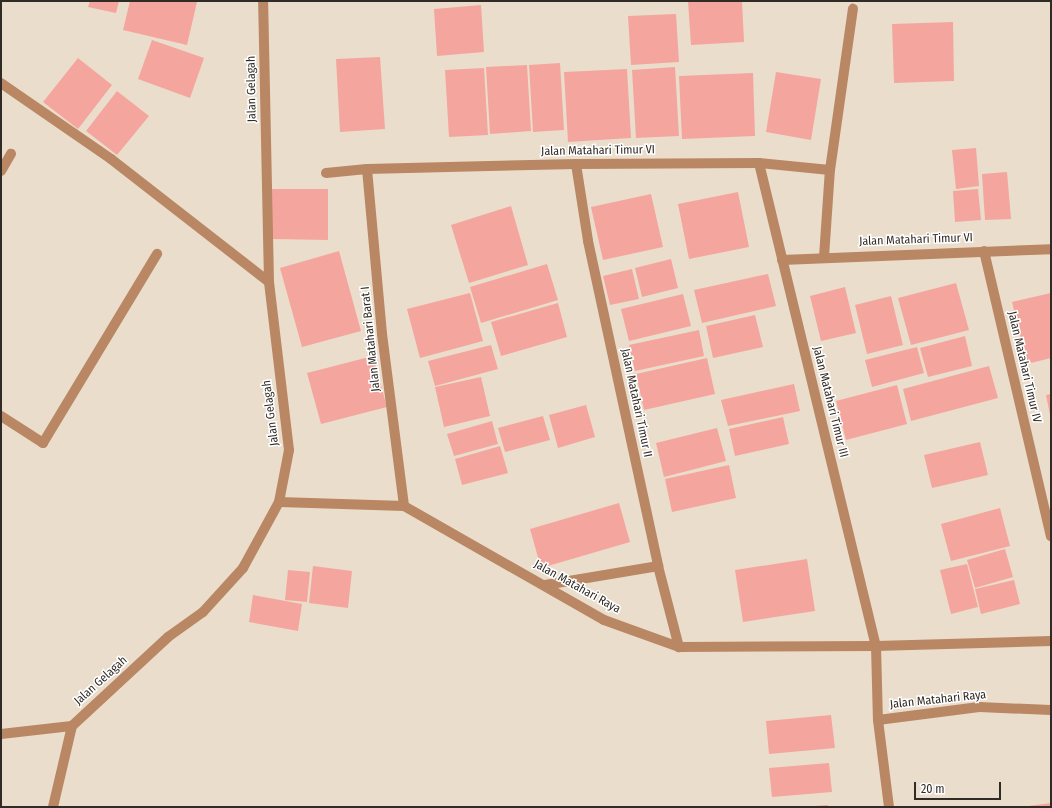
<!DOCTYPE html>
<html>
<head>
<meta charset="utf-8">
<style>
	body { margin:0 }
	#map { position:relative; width:1052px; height:808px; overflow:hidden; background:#ebddcc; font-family:"Fira Sans Condensed",sans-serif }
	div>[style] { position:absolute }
	.building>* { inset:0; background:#f4a69e }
	.minor>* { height:10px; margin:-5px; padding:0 5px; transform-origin:5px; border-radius:5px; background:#ba8764 }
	span { translate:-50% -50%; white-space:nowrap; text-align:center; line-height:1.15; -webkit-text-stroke:3px #fff; paint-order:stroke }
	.street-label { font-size:12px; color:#312b25 }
	.frame { position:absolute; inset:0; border:2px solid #312b25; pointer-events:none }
	.scale { position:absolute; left:914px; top:782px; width:87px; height:18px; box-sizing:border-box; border:2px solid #312b25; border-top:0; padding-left:5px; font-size:12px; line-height:14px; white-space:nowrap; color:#312b25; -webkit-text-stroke:3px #fff; paint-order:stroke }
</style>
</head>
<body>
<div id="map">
	<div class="building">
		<i style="clip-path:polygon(90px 1px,119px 1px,116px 13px,88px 7px)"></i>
		<i style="clip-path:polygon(130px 1px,197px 2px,187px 45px,123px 30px)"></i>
		<i style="clip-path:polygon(688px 1px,742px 1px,744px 42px,691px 45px)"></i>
		<i style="clip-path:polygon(481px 5px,484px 52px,437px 56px,434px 9px)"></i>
		<i style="clip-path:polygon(676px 14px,679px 62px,631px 65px,628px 16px)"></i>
		<i style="clip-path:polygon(953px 22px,954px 81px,894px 83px,892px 24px)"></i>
		<i style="clip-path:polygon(152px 40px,204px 58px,190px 98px,138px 79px)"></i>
		<i style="clip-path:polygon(380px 57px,385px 129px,340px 132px,336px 59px)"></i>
		<i style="clip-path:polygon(78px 58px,112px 85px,78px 129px,43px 102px)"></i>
		<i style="clip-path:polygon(560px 63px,564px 130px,533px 132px,529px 65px)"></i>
		<i style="clip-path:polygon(527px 65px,531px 131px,490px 134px,486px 67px)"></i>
		<i style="clip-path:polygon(675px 67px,679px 136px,636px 138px,632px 70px)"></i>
		<i style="clip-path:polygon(484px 68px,488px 135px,449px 137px,445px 70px)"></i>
		<i style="clip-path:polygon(627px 69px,631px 138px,568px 142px,564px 72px)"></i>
		<i style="clip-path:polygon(776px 72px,821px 79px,811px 140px,766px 132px)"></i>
		<i style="clip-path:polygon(753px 73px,755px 136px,682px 139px,679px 76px)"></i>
		<i style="clip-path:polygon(117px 91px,149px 116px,117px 155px,86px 131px)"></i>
		<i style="clip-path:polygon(976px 148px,979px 186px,956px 189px,952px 150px)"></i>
		<i style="clip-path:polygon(1007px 172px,1011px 219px,985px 220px,982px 174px)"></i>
		<i style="clip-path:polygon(272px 189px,328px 189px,328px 240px,272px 239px)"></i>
		<i style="clip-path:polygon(978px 189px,981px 220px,955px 222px,953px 191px)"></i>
		<i style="clip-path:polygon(738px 192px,749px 247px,689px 259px,678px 204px)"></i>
		<i style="clip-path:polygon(651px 194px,663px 247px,603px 260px,591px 207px)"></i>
		<i style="clip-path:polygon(511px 206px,528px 265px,469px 283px,451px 225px)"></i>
		<i style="clip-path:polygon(339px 251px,361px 331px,302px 347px,280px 268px)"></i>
		<i style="clip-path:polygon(671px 259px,678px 288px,642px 297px,635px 268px)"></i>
		<i style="clip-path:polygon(547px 264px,558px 300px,481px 323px,470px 287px)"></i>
		<i style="clip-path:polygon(632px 269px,639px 299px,610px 305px,603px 276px)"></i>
		<i style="clip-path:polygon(768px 274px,776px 306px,702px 323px,694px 290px)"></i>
		<i style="clip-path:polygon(956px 283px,969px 330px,911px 345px,898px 298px)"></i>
		<i style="clip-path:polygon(845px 287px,856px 333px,821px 341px,810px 296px)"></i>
		<i style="clip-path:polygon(470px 293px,483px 341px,420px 358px,407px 309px)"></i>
		<i style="clip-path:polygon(1051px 293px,1051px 358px,1027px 364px,1012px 302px)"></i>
		<i style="clip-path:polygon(683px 294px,691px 326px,629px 341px,621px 309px)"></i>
		<i style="clip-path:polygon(891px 296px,903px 345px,867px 354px,855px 305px)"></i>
		<i style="clip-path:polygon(558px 303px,567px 337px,501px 356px,491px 322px)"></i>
		<i style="clip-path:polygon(755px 315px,763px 347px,713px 358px,706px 326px)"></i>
		<i style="clip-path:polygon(699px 330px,704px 356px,635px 371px,629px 345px)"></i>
		<i style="clip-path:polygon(965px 336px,972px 366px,928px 377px,920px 348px)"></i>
		<i style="clip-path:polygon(491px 345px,498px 369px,435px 386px,428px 361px)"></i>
		<i style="clip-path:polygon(917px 347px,924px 373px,872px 387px,865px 360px)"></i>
		<i style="clip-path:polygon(373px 356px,387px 407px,321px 424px,307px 373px)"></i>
		<i style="clip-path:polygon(707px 358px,715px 394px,644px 410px,636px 374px)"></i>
		<i style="clip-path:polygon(989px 366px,998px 398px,911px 421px,903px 389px)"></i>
		<i style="clip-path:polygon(481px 377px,490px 416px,444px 427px,435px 387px)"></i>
		<i style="clip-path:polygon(794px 384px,800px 411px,728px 426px,721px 400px)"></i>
		<i style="clip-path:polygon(897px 385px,907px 424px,846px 440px,836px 401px)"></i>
		<i style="clip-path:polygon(1051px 394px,1051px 415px,1050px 415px,1046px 395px)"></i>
		<i style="clip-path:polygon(586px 405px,595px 437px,558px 448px,549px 415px)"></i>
		<i style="clip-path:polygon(543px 416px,550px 440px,505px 452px,498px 428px)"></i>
		<i style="clip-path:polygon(783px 417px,789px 444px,735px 456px,729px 429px)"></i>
		<i style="clip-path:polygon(492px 421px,498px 444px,454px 456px,447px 434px)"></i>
		<i style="clip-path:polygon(717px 428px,726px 461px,664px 477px,656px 443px)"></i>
		<i style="clip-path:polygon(980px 442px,988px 475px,932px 488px,924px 455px)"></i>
		<i style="clip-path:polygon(500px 446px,508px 473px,462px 485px,455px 459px)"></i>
		<i style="clip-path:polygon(729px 465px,736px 498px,672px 512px,665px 479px)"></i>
		<i style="clip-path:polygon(619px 503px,630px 542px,541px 568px,530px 529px)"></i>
		<i style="clip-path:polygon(1000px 508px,1010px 546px,951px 561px,941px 524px)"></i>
		<i style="clip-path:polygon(1005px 549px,1013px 577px,975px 588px,967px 560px)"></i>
		<i style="clip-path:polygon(807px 559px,815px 611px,743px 622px,735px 570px)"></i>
		<i style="clip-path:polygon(967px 564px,978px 607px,951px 614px,940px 570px)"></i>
		<i style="clip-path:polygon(313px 566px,352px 571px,348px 608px,309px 603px)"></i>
		<i style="clip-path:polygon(288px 570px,310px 572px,307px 602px,285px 600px)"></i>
		<i style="clip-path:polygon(1014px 580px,1020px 604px,981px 614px,975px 589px)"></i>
		<i style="clip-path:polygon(253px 595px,302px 604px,298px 631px,249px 622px)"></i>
		<i style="clip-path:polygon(831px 715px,835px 748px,769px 754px,766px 721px)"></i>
		<i style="clip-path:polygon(829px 763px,832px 792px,772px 797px,769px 768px)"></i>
		<i style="clip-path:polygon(1051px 803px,1051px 807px,1028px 807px,1028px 806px)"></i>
		<i style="clip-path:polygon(828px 805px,828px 807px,814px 807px,814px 806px)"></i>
	</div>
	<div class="minor">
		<i style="left:1px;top:83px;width:134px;rotate:34.6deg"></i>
		<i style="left:111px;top:159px;width:200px;rotate:37.9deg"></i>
		<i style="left:759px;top:163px;width:497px;rotate:76.4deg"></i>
		<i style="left:876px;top:646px;width:175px;rotate:-1.6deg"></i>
		<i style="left:576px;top:164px;width:78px;rotate:81.1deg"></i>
		<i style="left:588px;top:241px;width:332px;rotate:77.8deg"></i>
		<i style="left:658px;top:566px;width:84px;rotate:75.5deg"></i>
		<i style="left:367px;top:169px;width:166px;rotate:84.8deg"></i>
		<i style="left:382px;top:334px;width:173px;rotate:82.7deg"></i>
		<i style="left:1px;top:171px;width:20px;rotate:-60deg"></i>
		<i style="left:326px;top:173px;width:41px;rotate:-5.6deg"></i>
		<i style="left:367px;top:169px;width:209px;rotate:-1.4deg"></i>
		<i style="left:576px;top:164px;width:183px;rotate:-0.3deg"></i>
		<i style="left:759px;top:163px;width:71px;rotate:5.6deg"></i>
		<i style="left:984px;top:251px;width:293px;rotate:76.8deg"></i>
		<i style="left:824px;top:257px;width:87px;rotate:-86.1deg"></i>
		<i style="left:830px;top:170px;width:163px;rotate:-81.9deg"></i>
		<i style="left:782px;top:260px;width:269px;rotate:-2.3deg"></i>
		<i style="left:1px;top:416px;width:50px;rotate:32.7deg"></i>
		<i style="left:43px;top:443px;width:221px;rotate:-58.9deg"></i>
		<i style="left:279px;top:502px;width:125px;rotate:1.8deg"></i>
		<i style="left:404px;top:506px;width:230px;rotate:29.7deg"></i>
		<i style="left:604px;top:620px;width:80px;rotate:19.8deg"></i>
		<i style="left:679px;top:647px;width:197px;rotate:-0.3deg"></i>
		<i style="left:876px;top:646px;width:74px;rotate:88.5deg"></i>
		<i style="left:878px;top:720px;width:102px;rotate:-7.3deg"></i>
		<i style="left:979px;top:707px;width:72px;rotate:2.4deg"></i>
		<i style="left:545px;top:585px;width:115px;rotate:-9.5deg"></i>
		<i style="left:878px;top:720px;width:88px;rotate:82.8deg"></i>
		<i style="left:1px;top:734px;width:71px;rotate:-6.4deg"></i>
		<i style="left:53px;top:807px;width:83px;rotate:-76.8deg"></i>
		<i style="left:72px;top:726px;width:131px;rotate:-42.8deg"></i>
		<i style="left:168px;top:637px;width:43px;rotate:-35.5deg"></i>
		<i style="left:203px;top:612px;width:59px;rotate:-47.7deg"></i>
		<i style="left:243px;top:568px;width:75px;rotate:-61.4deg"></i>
		<i style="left:279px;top:502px;width:53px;rotate:-79.1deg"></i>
		<i style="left:289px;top:450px;width:169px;rotate:-96.8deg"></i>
		<i style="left:269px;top:282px;width:281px;rotate:-91.2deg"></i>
	</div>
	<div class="street-label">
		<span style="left:252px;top:89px;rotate:-91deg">Jalan Gelagah</span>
		<span style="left:598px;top:151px;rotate:-1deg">Jalan Matahari Timur VI</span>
		<span style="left:916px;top:240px;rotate:-2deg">Jalan Matahari Timur VI</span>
		<span style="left:371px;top:339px;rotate:-96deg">Jalan Matahari Barat I</span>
		<span style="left:1024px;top:367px;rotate:77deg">Jalan Matahari Timur IV</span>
		<span style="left:830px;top:402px;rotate:76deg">Jalan Matahari Timur III</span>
		<span style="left:636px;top:403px;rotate:78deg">Jalan Matahari Timur II</span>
		<span style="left:271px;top:413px;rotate:-97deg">Jalan Gelagah</span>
		<span style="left:577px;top:587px;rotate:29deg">Jalan Matahari Raya</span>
		<span style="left:101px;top:681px;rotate:-42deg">Jalan Gelagah</span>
		<span style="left:938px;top:700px;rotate:-6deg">Jalan Matahari Raya</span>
	</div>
	<div class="frame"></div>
	<div class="scale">20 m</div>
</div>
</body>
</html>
